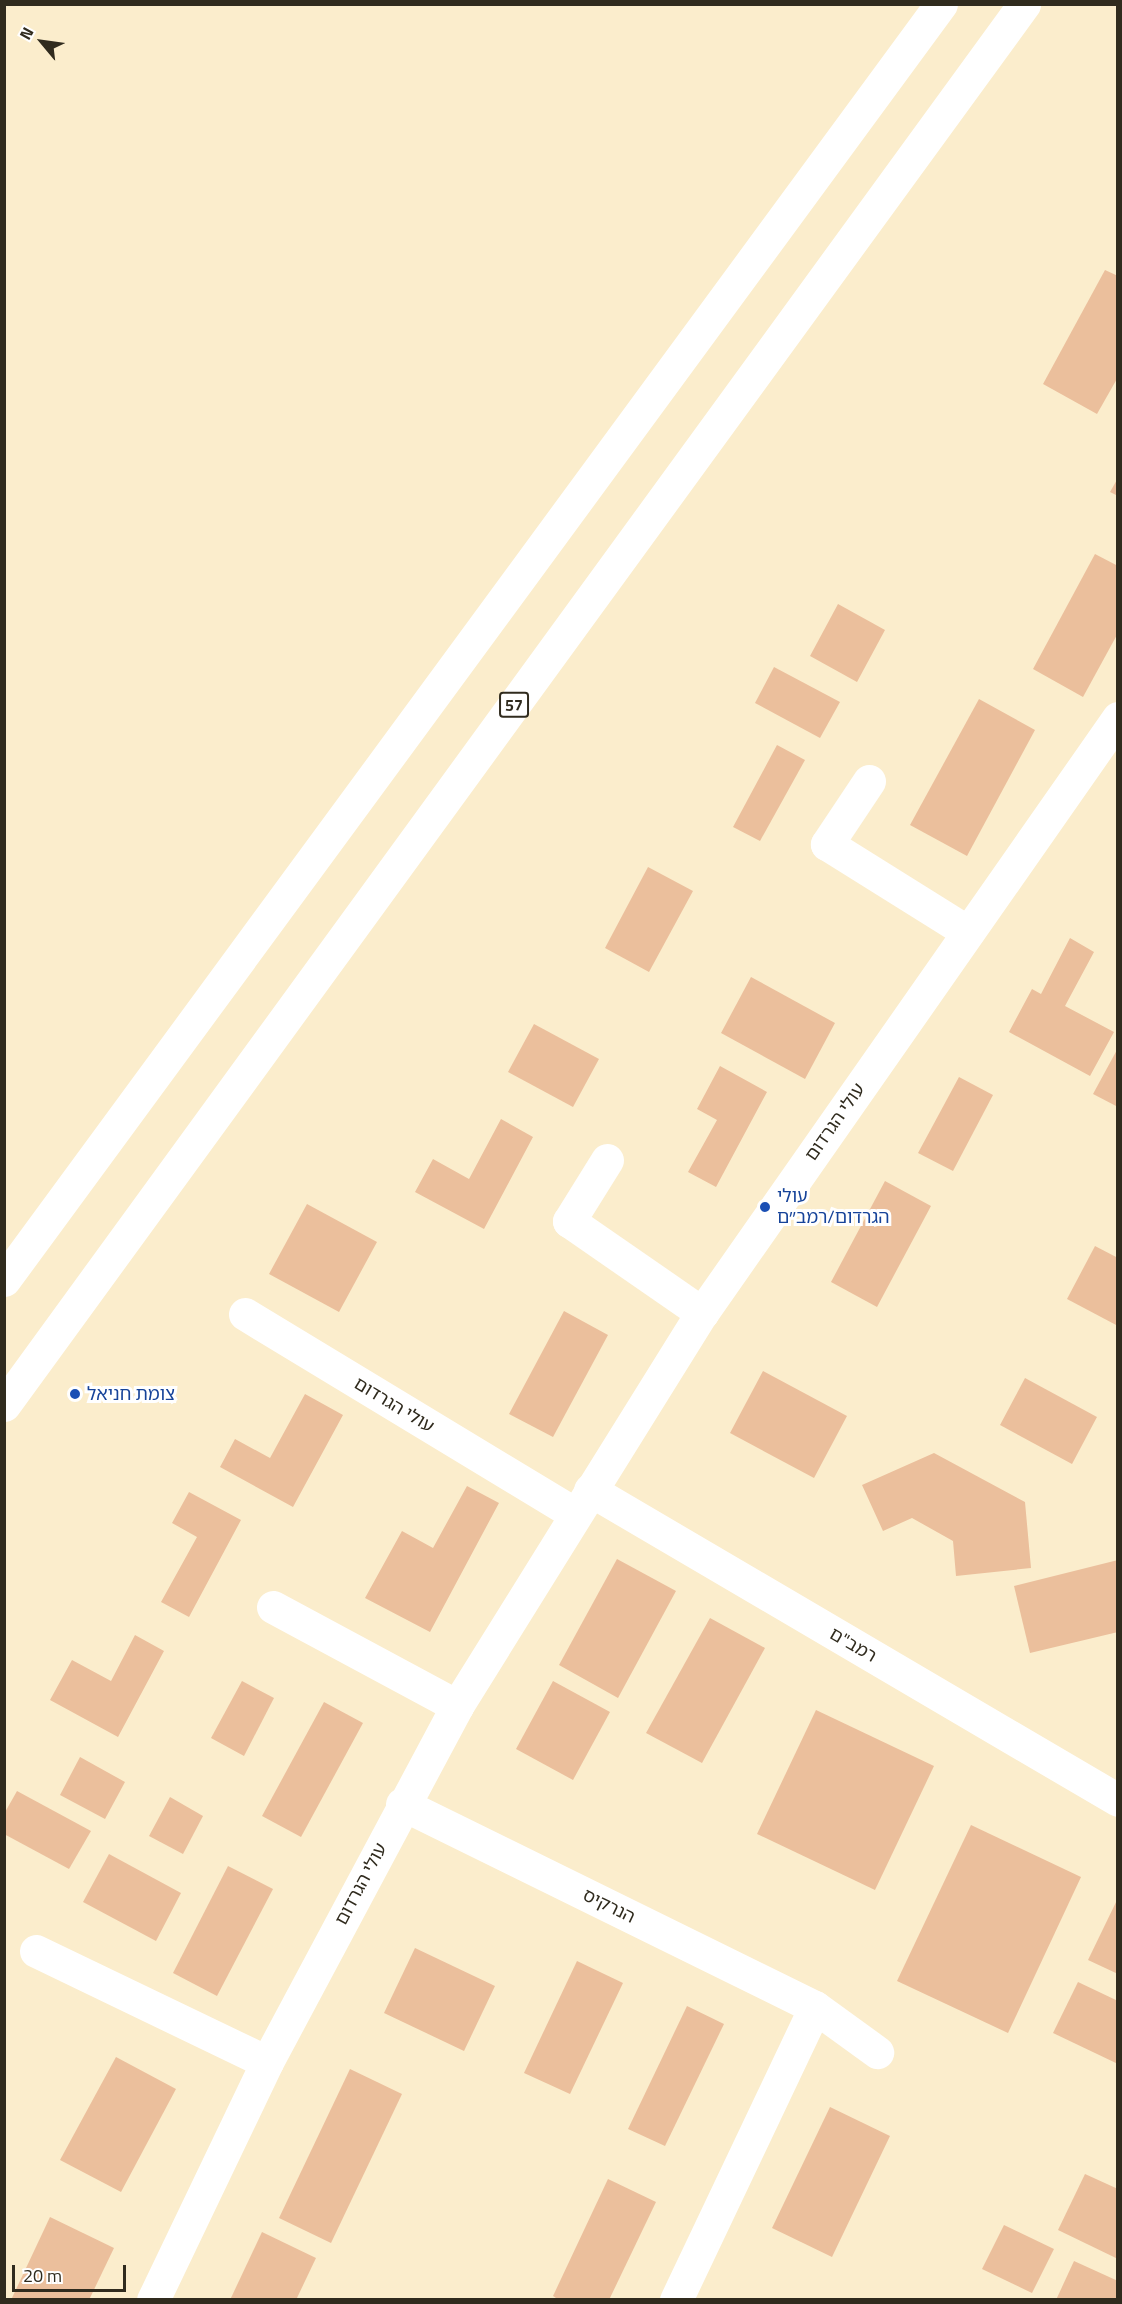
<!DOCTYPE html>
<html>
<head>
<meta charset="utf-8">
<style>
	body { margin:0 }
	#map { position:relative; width:1122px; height:2304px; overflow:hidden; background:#fbedcc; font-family:"Titillium Web","Noto Sans Hebrew",sans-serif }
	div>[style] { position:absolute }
	.building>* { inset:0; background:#ebbf9c }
	.street>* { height:33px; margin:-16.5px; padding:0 16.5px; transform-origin:16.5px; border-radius:16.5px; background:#fff }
	.secondary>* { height:33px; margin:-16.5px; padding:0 16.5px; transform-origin:16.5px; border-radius:16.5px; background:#fff }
	.highway>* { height:33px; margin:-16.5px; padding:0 16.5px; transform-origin:16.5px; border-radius:16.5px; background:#fff }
	.dots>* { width:16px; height:16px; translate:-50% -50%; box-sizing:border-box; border:3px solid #fff; border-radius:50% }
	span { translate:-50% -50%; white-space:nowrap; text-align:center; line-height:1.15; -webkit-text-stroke:6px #fff; paint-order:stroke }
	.shield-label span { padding:2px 4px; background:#fff; border:2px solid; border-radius:4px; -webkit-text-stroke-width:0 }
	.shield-label { font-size:16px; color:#302b1e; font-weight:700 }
	.street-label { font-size:18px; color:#302b1e }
	.transit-label { font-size:18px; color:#164399 }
	.left { translate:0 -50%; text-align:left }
	.frame { position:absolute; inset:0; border:6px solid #302b1e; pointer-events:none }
	.north { position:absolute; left:12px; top:12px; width:60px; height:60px; -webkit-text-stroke:4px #fff; paint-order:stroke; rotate:299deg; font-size:16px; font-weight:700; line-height:24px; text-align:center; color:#302b1e }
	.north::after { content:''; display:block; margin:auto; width:21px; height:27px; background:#302b1e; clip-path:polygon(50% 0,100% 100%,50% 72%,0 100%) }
	.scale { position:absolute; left:12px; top:2265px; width:114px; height:27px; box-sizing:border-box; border:3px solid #302b1e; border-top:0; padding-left:8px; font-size:18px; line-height:21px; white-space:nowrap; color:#302b1e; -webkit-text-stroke:4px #fff; paint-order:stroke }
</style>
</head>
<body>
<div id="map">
	<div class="building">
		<i style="clip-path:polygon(1105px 270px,1118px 276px,1118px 377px,1097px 414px,1043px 384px)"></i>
		<i style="clip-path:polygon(1118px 478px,1118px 496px,1110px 492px)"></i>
		<i style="clip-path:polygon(1095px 554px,1118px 566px,1118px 633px,1083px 697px,1033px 669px)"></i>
		<i style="clip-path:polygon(838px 604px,885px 630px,857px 682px,810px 656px)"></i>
		<i style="clip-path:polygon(774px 667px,840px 702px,820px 738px,755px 703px)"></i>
		<i style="clip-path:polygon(979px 699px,1035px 730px,967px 856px,910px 825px)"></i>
		<i style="clip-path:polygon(777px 745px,805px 760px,760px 841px,733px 827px)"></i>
		<i style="clip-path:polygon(648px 867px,693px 891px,649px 972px,605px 948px)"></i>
		<i style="clip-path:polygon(1070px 938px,1094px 952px,1065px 1006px,1114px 1032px,1090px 1076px,1009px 1032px,1032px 989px,1041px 994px)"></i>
		<i style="clip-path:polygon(751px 977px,835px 1023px,805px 1079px,721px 1033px)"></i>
		<i style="clip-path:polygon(534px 1024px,599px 1059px,573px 1107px,508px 1072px)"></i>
		<i style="clip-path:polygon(1118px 1048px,1118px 1107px,1093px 1094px)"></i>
		<i style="clip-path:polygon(720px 1066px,767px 1092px,716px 1187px,688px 1172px,717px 1120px,697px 1109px)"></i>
		<i style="clip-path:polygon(959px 1077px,993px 1095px,953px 1171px,918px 1153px)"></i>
		<i style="clip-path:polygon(501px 1119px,533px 1137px,484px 1229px,415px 1192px,433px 1159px,469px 1179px)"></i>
		<i style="clip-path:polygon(885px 1181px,931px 1206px,877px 1307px,831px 1282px)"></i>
		<i style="clip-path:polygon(307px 1204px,377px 1242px,339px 1312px,269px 1274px)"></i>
		<i style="clip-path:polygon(1095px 1246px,1118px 1258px,1118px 1326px,1067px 1299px)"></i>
		<i style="clip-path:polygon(564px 1311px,608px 1335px,553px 1437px,509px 1414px)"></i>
		<i style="clip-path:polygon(763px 1371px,847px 1416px,814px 1478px,730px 1433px)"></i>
		<i style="clip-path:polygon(1025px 1378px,1097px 1417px,1072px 1464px,1000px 1425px)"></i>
		<i style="clip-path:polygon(305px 1394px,343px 1415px,293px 1507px,220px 1467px,235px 1439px,270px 1458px)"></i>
		<i style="clip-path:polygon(934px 1453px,1025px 1502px,1031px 1568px,956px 1576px,953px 1541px,912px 1518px,883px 1531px,862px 1485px)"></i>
		<i style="clip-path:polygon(467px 1486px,499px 1503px,430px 1632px,365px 1598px,402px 1531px,433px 1548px)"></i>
		<i style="clip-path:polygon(189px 1492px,241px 1520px,189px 1617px,161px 1602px,197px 1537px,172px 1523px)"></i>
		<i style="clip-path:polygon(617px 1559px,676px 1591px,618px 1698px,559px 1665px)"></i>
		<i style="clip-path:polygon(1118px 1560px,1118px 1632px,1030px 1653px,1014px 1586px)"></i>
		<i style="clip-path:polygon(710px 1618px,765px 1648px,702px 1763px,646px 1733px)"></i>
		<i style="clip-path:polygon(135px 1635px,164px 1651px,118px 1737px,50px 1700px,72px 1660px,111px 1681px)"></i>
		<i style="clip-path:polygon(242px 1681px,274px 1698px,244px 1756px,211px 1738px)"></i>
		<i style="clip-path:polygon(553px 1681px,610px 1712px,573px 1780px,516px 1749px)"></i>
		<i style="clip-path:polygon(324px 1702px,363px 1723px,301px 1837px,262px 1816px)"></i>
		<i style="clip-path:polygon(816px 1710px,934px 1766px,875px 1890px,757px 1834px)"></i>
		<i style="clip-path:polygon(80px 1757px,125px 1782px,105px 1819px,60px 1795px)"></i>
		<i style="clip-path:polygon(17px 1791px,91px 1831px,69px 1869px,4px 1834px,4px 1814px)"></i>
		<i style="clip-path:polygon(170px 1797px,203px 1816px,183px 1854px,149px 1836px)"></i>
		<i style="clip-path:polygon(971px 1825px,1081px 1877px,1008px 2033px,897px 1981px)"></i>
		<i style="clip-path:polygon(109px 1854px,181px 1893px,156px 1941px,83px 1902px)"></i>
		<i style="clip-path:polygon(228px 1866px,273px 1889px,217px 1996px,173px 1973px)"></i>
		<i style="clip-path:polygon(1118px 1898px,1118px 1974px,1088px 1960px)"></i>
		<i style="clip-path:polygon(415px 1948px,495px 1986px,464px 2051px,384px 2013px)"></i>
		<i style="clip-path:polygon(577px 1961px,623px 1983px,570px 2094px,524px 2073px)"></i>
		<i style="clip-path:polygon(1078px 1982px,1118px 2001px,1118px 2064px,1053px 2033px)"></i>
		<i style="clip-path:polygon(687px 2006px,724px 2024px,665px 2146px,628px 2129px)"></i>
		<i style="clip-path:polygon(116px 2057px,176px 2089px,121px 2192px,60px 2160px)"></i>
		<i style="clip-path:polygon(350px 2069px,402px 2094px,331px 2243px,279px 2218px)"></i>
		<i style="clip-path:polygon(830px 2107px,890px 2136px,832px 2257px,772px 2228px)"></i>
		<i style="clip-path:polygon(1085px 2174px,1118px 2189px,1118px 2259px,1058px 2230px)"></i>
		<i style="clip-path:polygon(608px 2179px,656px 2202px,609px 2300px,559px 2300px,553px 2296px)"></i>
		<i style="clip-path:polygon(50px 2217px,114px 2248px,89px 2300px,11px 2300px)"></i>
		<i style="clip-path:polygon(1004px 2225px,1054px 2249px,1032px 2293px,982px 2269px)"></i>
		<i style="clip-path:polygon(262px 2232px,316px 2258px,296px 2300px,230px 2300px)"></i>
		<i style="clip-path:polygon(1074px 2261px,1118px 2281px,1118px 2300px,1056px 2300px)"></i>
	</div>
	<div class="street">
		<i style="left:869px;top:781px;width:76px;rotate:123.7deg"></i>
		<i style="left:827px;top:844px;width:166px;rotate:32deg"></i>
		<i style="left:607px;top:1160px;width:72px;rotate:121.9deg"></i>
		<i style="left:569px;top:1221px;width:162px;rotate:34.7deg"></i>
		<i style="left:245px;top:1314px;width:386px;rotate:31.2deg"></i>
		<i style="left:273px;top:1607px;width:209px;rotate:28.3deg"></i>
		<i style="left:402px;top:1804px;width:460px;rotate:26.2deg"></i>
		<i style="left:815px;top:2007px;width:77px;rotate:36deg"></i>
		<i style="left:36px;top:1951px;width:256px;rotate:25.7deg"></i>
		<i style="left:676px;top:2300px;width:324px;rotate:-64.6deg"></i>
	</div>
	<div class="secondary">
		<i style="left:590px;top:1490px;width:612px;rotate:30.42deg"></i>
		<i style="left:153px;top:2300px;width:264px;rotate:-64.4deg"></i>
		<i style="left:267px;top:2062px;width:404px;rotate:-61.9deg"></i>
		<i style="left:457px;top:1706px;width:463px;rotate:-58.1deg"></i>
		<i style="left:702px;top:1313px;width:726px;rotate:-55.04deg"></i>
	</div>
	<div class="highway">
		<i style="left:4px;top:1280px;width:1583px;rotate:-53.71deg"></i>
		<i style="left:4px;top:1405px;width:1733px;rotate:-53.94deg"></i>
	</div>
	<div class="dots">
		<i style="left:765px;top:1207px;background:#1a4fb4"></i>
		<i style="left:75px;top:1394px;background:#1a4fb4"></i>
	</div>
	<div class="shield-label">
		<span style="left:514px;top:705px">57</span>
	</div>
	<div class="street-label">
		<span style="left:835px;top:1122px;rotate:-55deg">עולי הגרדום</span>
		<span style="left:394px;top:1405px;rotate:31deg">עולי הגרדום</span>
		<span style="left:853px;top:1645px;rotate:30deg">רמב"ם</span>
		<span style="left:361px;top:1884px;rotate:-62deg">עולי הגרדום</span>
		<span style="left:609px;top:1906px;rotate:26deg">הנרקיס</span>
	</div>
	<div class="transit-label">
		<span class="left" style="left:777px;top:1207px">עולי<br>הגרדום/רמב״ם</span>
		<span class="left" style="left:87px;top:1394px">צומת חניאל</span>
	</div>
	<div class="frame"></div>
	<div class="north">N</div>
	<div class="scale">20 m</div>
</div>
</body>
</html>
